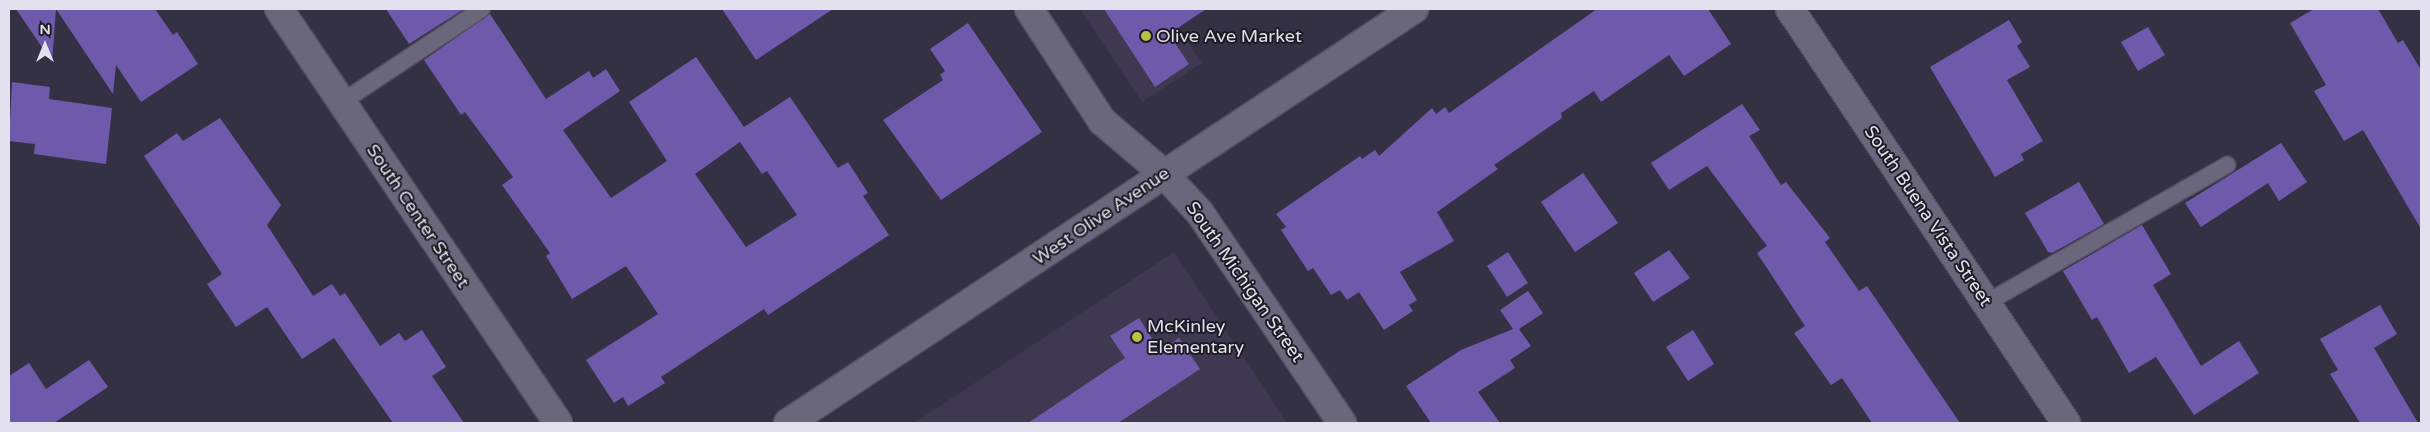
<!DOCTYPE html>
<html>
<head>
<meta charset="utf-8">
<style>
	body { margin:0 }
	#map { position:relative; width:2430px; height:432px; overflow:hidden; background:#353144; font-family:"Varela Round",sans-serif }
	div>[style] { position:absolute }
	.built>* { inset:0; background:#3e3851 }
	.building>* { inset:0; background:#6f59ab }
	.roads { filter:drop-shadow(1px 0 #545061) drop-shadow(-1px 0 #545061) drop-shadow(0 1px #545061) drop-shadow(0 -1px #545061) }
	.service>* { height:16px; margin:-8px; padding:0 8px; transform-origin:8px; border-radius:8px; background:#6a667c }
	.minor>* { height:28px; margin:-14px; padding:0 14px; transform-origin:14px; border-radius:14px; background:#6a667c }
	.tertiary>* { height:28px; margin:-14px; padding:0 14px; transform-origin:14px; border-radius:14px; background:#6a667c }
	.dots>* { width:14px; height:14px; translate:-50% -50%; box-sizing:border-box; border:2px solid #1c1a23; border-radius:50% }
	span { translate:-50% -50%; white-space:nowrap; text-align:center; line-height:1.15; -webkit-text-stroke:4px #1c1a23; paint-order:stroke }
	.poi-label { font-size:18px; color:#e3e1ee }
	.left { translate:0 -50%; text-align:left }
	.street-label { font-size:18px; color:#e3e1ee }
	.frame { position:absolute; inset:0; border:10px solid #e3e1ee; pointer-events:none }
	.north { position:absolute; left:20px; top:20px; width:50px; height:50px; -webkit-text-stroke:4px #1c1a23; paint-order:stroke; rotate:0deg; font-size:14px; font-weight:700; line-height:20px; text-align:center; color:#e3e1ee }
	.north::after { content:''; display:block; margin:auto; width:18px; height:22px; background:#e3e1ee; clip-path:polygon(50% 0,100% 100%,50% 72%,0 100%) }
</style>
</head>
<body>
<div id="map">
	<div class="built">
		<i style="clip-path:polygon(1080px 9px,1165px 9px,1202px 63px,1142px 102px)"></i>
		<i style="clip-path:polygon(1174px 252px,1287px 423px,914px 423px)"></i>
	</div>
	<div class="building">
		<i style="clip-path:polygon(16px 9px,56px 9px,52px 62px)"></i>
		<i style="clip-path:polygon(56px 9px,155px 9px,173px 35px,177px 32px,198px 64px,141px 102px,116px 65px,113px 94px)"></i>
		<i style="clip-path:polygon(386px 9px,464px 9px,409px 44px)"></i>
		<i style="clip-path:polygon(722px 9px,833px 9px,756px 60px)"></i>
		<i style="clip-path:polygon(1104px 9px,1206px 9px,1169px 34px,1189px 64px,1155px 87px)"></i>
		<i style="clip-path:polygon(1597px 9px,1708px 9px,1731px 44px,1684px 76px,1669px 55px,1601px 102px,1594px 91px,1561px 113px,1562px 118px,1494px 165px,1498px 169px,1437px 212px,1454px 241px,1400px 272px,1417px 300px,1409px 305px,1413px 311px,1384px 330px,1359px 292px,1347px 300px,1340px 290px,1331px 295px,1313px 268px,1308px 271px,1281px 230px,1286px 227px,1276px 214px,1360px 156px,1362px 159px,1375px 150px,1379px 156px,1432px 108px,1436px 114px,1445px 107px,1449px 113px)"></i>
		<i style="clip-path:polygon(2314px 9px,2378px 9px,2398px 43px,2403px 40px,2421px 70px,2421px 229px,2363px 130px,2344px 141px,2314px 91px,2326px 85px,2290px 23px)"></i>
		<i style="clip-path:polygon(evenodd,490px 14px,546px 99px,589px 71px,593px 78px,606px 69px,620px 91px,563px 130px,611px 198px,667px 161px,629px 102px,696px 57px,744px 127px,790px 97px,838px 168px,848px 162px,868px 193px,863px 196px,889px 235px,768px 315px,764px 309px,661px 377px,665px 383px,628px 406px,623px 397px,614px 403px,586px 360px,658px 314px,626px 266px,572px 299px,546px 256px,550px 253px,502px 185px,513px 177px,465px 112px,461px 115px,424px 60px,490px 14px,740px 142px,762px 174px,767px 171px,797px 215px,746px 247px,695px 174px,740px 142px)"></i>
		<i style="clip-path:polygon(2009px 20px,2022px 42px,2017px 46px,2030px 67px,2007px 80px,2043px 141px,2021px 154px,2024px 160px,1995px 177px,1930px 67px)"></i>
		<i style="clip-path:polygon(968px 23px,1042px 132px,941px 200px,883px 120px,943px 80px,940px 75px,945px 71px,930px 49px)"></i>
		<i style="clip-path:polygon(2148px 27px,2165px 55px,2138px 71px,2121px 42px)"></i>
		<i style="clip-path:polygon(12px 82px,50px 87px,49px 99px,112px 108px,106px 164px,34px 154px,35px 144px,9px 141px)"></i>
		<i style="clip-path:polygon(1742px 104px,1760px 130px,1749px 136px,1781px 185px,1786px 182px,1830px 238px,1825px 242px,1859px 291px,1867px 286px,1960px 423px,1872px 423px,1842px 378px,1831px 385px,1794px 333px,1805px 326px,1757px 253px,1767px 246px,1707px 166px,1669px 190px,1651px 163px)"></i>
		<i style="clip-path:polygon(220px 118px,281px 205px,267px 225px,313px 296px,332px 284px,340px 296px,345px 293px,380px 346px,399px 333px,405px 341px,422px 330px,446px 367px,432px 376px,464px 423px,393px 423px,334px 338px,302px 359px,267px 307px,236px 327px,207px 284px,222px 274px,144px 156px,177px 133px,183px 141px)"></i>
		<i style="clip-path:polygon(2281px 143px,2307px 182px,2279px 201px,2268px 183px,2201px 227px,2185px 203px)"></i>
		<i style="clip-path:polygon(1583px 173px,1618px 223px,1575px 252px,1541px 202px)"></i>
		<i style="clip-path:polygon(2079px 182px,2104px 224px,2052px 253px,2048px 252px,2025px 213px)"></i>
		<i style="clip-path:polygon(2142px 225px,2171px 274px,2153px 285px,2201px 366px,2239px 341px,2259px 373px,2194px 415px,2156px 357px,2129px 373px,2097px 317px,2092px 320px,2063px 271px)"></i>
		<i style="clip-path:polygon(1669px 250px,1690px 278px,1653px 302px,1634px 273px)"></i>
		<i style="clip-path:polygon(1508px 252px,1528px 283px,1507px 297px,1487px 266px)"></i>
		<i style="clip-path:polygon(1528px 291px,1543px 313px,1519px 329px,1531px 346px,1510px 360px,1515px 368px,1478px 392px,1500px 423px,1431px 423px,1406px 386px,1461px 350px,1513px 329px,1500px 310px)"></i>
		<i style="clip-path:polygon(2380px 305px,2397px 334px,2374px 348px,2418px 423px,2360px 423px,2330px 374px,2338px 370px,2320px 339px)"></i>
		<i style="clip-path:polygon(1139px 318px,1160px 351px,1179px 338px,1200px 369px,1118px 423px,1028px 423px,1125px 358px,1110px 336px)"></i>
		<i style="clip-path:polygon(1693px 330px,1714px 364px,1688px 381px,1666px 347px)"></i>
		<i style="clip-path:polygon(89px 360px,108px 387px,54px 423px,9px 423px,9px 376px,29px 363px,46px 389px)"></i>
	</div>
	<div class="roads">
		<div class="service">
			<i style="left:342px;top:102px;width:168px;rotate:-33.6deg"></i>
			<i style="left:1986px;top:303px;width:278px;rotate:-29.8deg"></i>
		</div>
		<div class="minor">
			<i style="left:1029px;top:9px;width:134px;rotate:56.9deg"></i>
			<i style="left:1102px;top:121px;width:80px;rotate:40.4deg"></i>
			<i style="left:1163px;top:173px;width:54px;rotate:47.2deg"></i>
			<i style="left:1200px;top:213px;width:254px;rotate:55.9deg"></i>
			<i style="left:1790px;top:9px;width:498px;rotate:56.3deg"></i>
		</div>
		<div class="tertiary">
			<i style="left:279px;top:9px;width:499px;rotate:56deg"></i>
			<i style="left:788px;top:423px;width:751px;rotate:-33.48deg"></i>
		</div>
	</div>
	<div class="dots">
		<i style="left:1146px;top:36px;background:#b7c148"></i>
		<i style="left:1137px;top:337px;background:#b7c148"></i>
	</div>
	<div class="poi-label">
		<span class="left" style="left:1156px;top:36px">Olive Ave Market</span>
		<span class="left" style="left:1147px;top:337px">McKinley<br>Elementary</span>
	</div>
	<div class="street-label">
		<span style="left:418px;top:216px;rotate:56deg">South Center Street</span>
		<span style="left:1101px;top:216px;rotate:-34deg">West Olive Avenue</span>
		<span style="left:1928px;top:216px;rotate:56deg">South Buena Vista Street</span>
		<span style="left:1245px;top:282px;rotate:55deg">South Michigan Street</span>
	</div>
	<div class="frame"></div>
	<div class="north">N</div>
</div>
</body>
</html>
